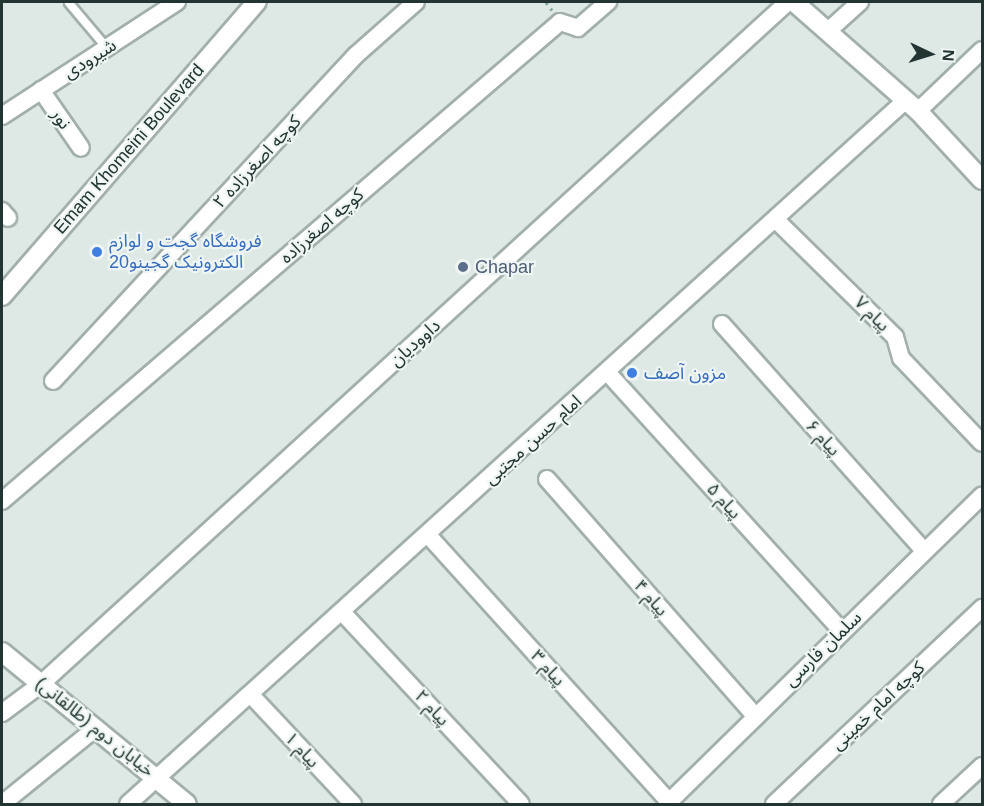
<!DOCTYPE html>
<html>
<head>
<meta charset="utf-8">
<style>
	body { margin:0 }
	#map { position:relative; width:984px; height:806px; overflow:hidden; background:#dee8e4; font-family:Helvetica,"Noto Sans Arabic",sans-serif }
	div>[style] { position:absolute }
	.path>* { height:3px; margin-top:-1.5px; transform-origin:0; background:repeating-linear-gradient(90deg,#82a89f 0 3px,transparent 0 7.5px) }
	.roads { filter:drop-shadow(2px 0 #a2afab) drop-shadow(-2px 0 #a2afab) drop-shadow(0 2px #a2afab) drop-shadow(0 -2px #a2afab) }
	.lane>* { height:8px; margin:-4px; padding:0 4px; transform-origin:4px; border-radius:4px; background:#fff }
	.street>* { height:16px; margin:-8px; padding:0 8px; transform-origin:8px; border-radius:8px; background:#fff }
	.secondary>* { height:18px; margin:-9px; padding:0 9px; transform-origin:9px; border-radius:9px; background:#fff }
	.dots>* { width:16px; height:16px; translate:-50% -50%; box-sizing:border-box; border:3px solid #eef5f2; border-radius:50% }
	span { translate:-50% -50%; white-space:nowrap; text-align:center; line-height:1.15; -webkit-text-stroke:4.5px #eef5f2; paint-order:stroke }
	.street-label { font-size:18px; color:#223532 }
	.shop-label { font-size:18px; color:#366cbe }
	.left { translate:0 -50%; text-align:left }
	.service-label { font-size:18px; color:#4e5e75 }
	.frame { position:absolute; inset:0; border:3px solid #223532; pointer-events:none }
	.north { position:absolute; left:900px; top:24px; width:60px; height:60px; -webkit-text-stroke:4px #eef5f2; paint-order:stroke; rotate:94deg; font-size:16px; font-weight:700; line-height:24px; text-align:center; color:#223532 }
	.north::after { content:''; display:block; margin:auto; width:21px; height:27px; background:#223532; clip-path:polygon(50% 0,100% 100%,50% 72%,0 100%) }
</style>
</head>
<body>
<div id="map">
	<div class="path">
		<i style="left:546px;top:2px;width:10px;rotate:53deg"></i>
	</div>
	<div class="roads">
		<div class="lane">
			<i style="left:69px;top:3px;width:59px;rotate:49.8deg"></i>
		</div>
		<div class="street">
			<i style="left:828px;top:31px;width:43px;rotate:-42.2deg"></i>
			<i style="left:41px;top:90px;width:70px;rotate:55.4deg"></i>
			<i style="left:918px;top:111px;width:88px;rotate:-43.6deg"></i>
			<i style="left:2px;top:116px;width:209px;rotate:-33.1deg"></i>
			<i style="left:2px;top:211px;width:9px;rotate:49deg"></i>
			<i style="left:775px;top:219px;width:168px;rotate:44.5deg"></i>
			<i style="left:895px;top:337px;width:22px;rotate:74deg"></i>
			<i style="left:901px;top:358px;width:117px;rotate:46.4deg"></i>
			<i style="left:722px;top:324px;width:304px;rotate:48.3deg"></i>
			<i style="left:607px;top:372px;width:350px;rotate:47.8deg"></i>
			<i style="left:53px;top:381px;width:445px;rotate:-47.1deg"></i>
			<i style="left:356px;top:55px;width:80px;rotate:-41.5deg"></i>
			<i style="left:547px;top:479px;width:315px;rotate:48.7deg"></i>
			<i style="left:2px;top:501px;width:735px;rotate:-40.64deg"></i>
			<i style="left:560px;top:22px;width:19px;rotate:18deg"></i>
			<i style="left:578px;top:28px;width:40px;rotate:-41deg"></i>
			<i style="left:428px;top:535px;width:360px;rotate:47.9deg"></i>
			<i style="left:342px;top:612px;width:262px;rotate:47deg"></i>
			<i style="left:251px;top:695px;width:149px;rotate:46.9deg"></i>
			<i style="left:2px;top:713px;width:49px;rotate:-36.6deg"></i>
			<i style="left:41px;top:684px;width:1012px;rotate:-42.4deg"></i>
			<i style="left:2px;top:804px;width:121px;rotate:-39deg"></i>
			<i style="left:128px;top:804px;width:1049px;rotate:-42.14deg"></i>
			<i style="left:667px;top:804px;width:441px;rotate:-44.4deg"></i>
			<i style="left:774px;top:804px;width:286px;rotate:-43.3deg"></i>
			<i style="left:941px;top:804px;width:56px;rotate:-42.8deg"></i>
		</div>
		<div class="secondary">
			<i style="left:794px;top:2px;width:165px;rotate:41.3deg"></i>
			<i style="left:918px;top:111px;width:94px;rotate:47.2deg"></i>
			<i style="left:2px;top:296px;width:389px;rotate:-49.1deg"></i>
			<i style="left:2px;top:652px;width:239px;rotate:39.4deg"></i>
		</div>
	</div>
	<div class="dots">
		<i style="left:97px;top:252px;background:#3f7fe0"></i>
		<i style="left:463px;top:267px;background:#5c6f8a"></i>
		<i style="left:632px;top:373px;background:#3f7fe0"></i>
	</div>
	<div class="street-label">
		<span style="left:90px;top:59px;rotate:-32deg">شیرودی</span>
		<span style="left:61px;top:119px;rotate:55deg">نور</span>
		<span style="left:129px;top:149px;rotate:-49deg">Emam Khomeini Boulevard</span>
		<span style="left:257px;top:162px;rotate:-47deg">کوچه اصغرزاده ۲</span>
		<span style="left:322px;top:226px;rotate:-41deg">کوچه اصغرزاده</span>
		<span style="left:872px;top:314px;rotate:45deg">پیام ۷</span>
		<span style="left:415px;top:343px;rotate:-42deg">داوودیان</span>
		<span style="left:823px;top:438px;rotate:48deg">پیام ۶</span>
		<span style="left:533px;top:440px;rotate:-42deg">امام حسن مجتبی</span>
		<span style="left:724px;top:501px;rotate:48deg">پیام ۵</span>
		<span style="left:651px;top:598px;rotate:49deg">پیام ۴</span>
		<span style="left:823px;top:649px;rotate:-44deg">سلمان فارسی</span>
		<span style="left:548px;top:668px;rotate:48deg">پیام ۳</span>
		<span style="left:878px;top:706px;rotate:-43deg">کوچه امام خمینی</span>
		<span style="left:432px;top:708px;rotate:47deg">پیام ۲</span>
		<span style="left:95px;top:727px;rotate:39deg">خیابان دوم (طالقانی)</span>
		<span style="left:302px;top:750px;rotate:47deg">پیام ۱</span>
	</div>
	<div class="shop-label">
		<span class="left" style="left:109px;top:252px">فروشگاه گجت و لوازم<br>الکترونیک گجینو20</span>
		<span class="left" style="left:644px;top:373px">مزون آصف</span>
	</div>
	<div class="service-label">
		<span class="left" style="left:475px;top:267px">Chapar</span>
	</div>
	<div class="frame"></div>
	<div class="north">N</div>
</div>
</body>
</html>
